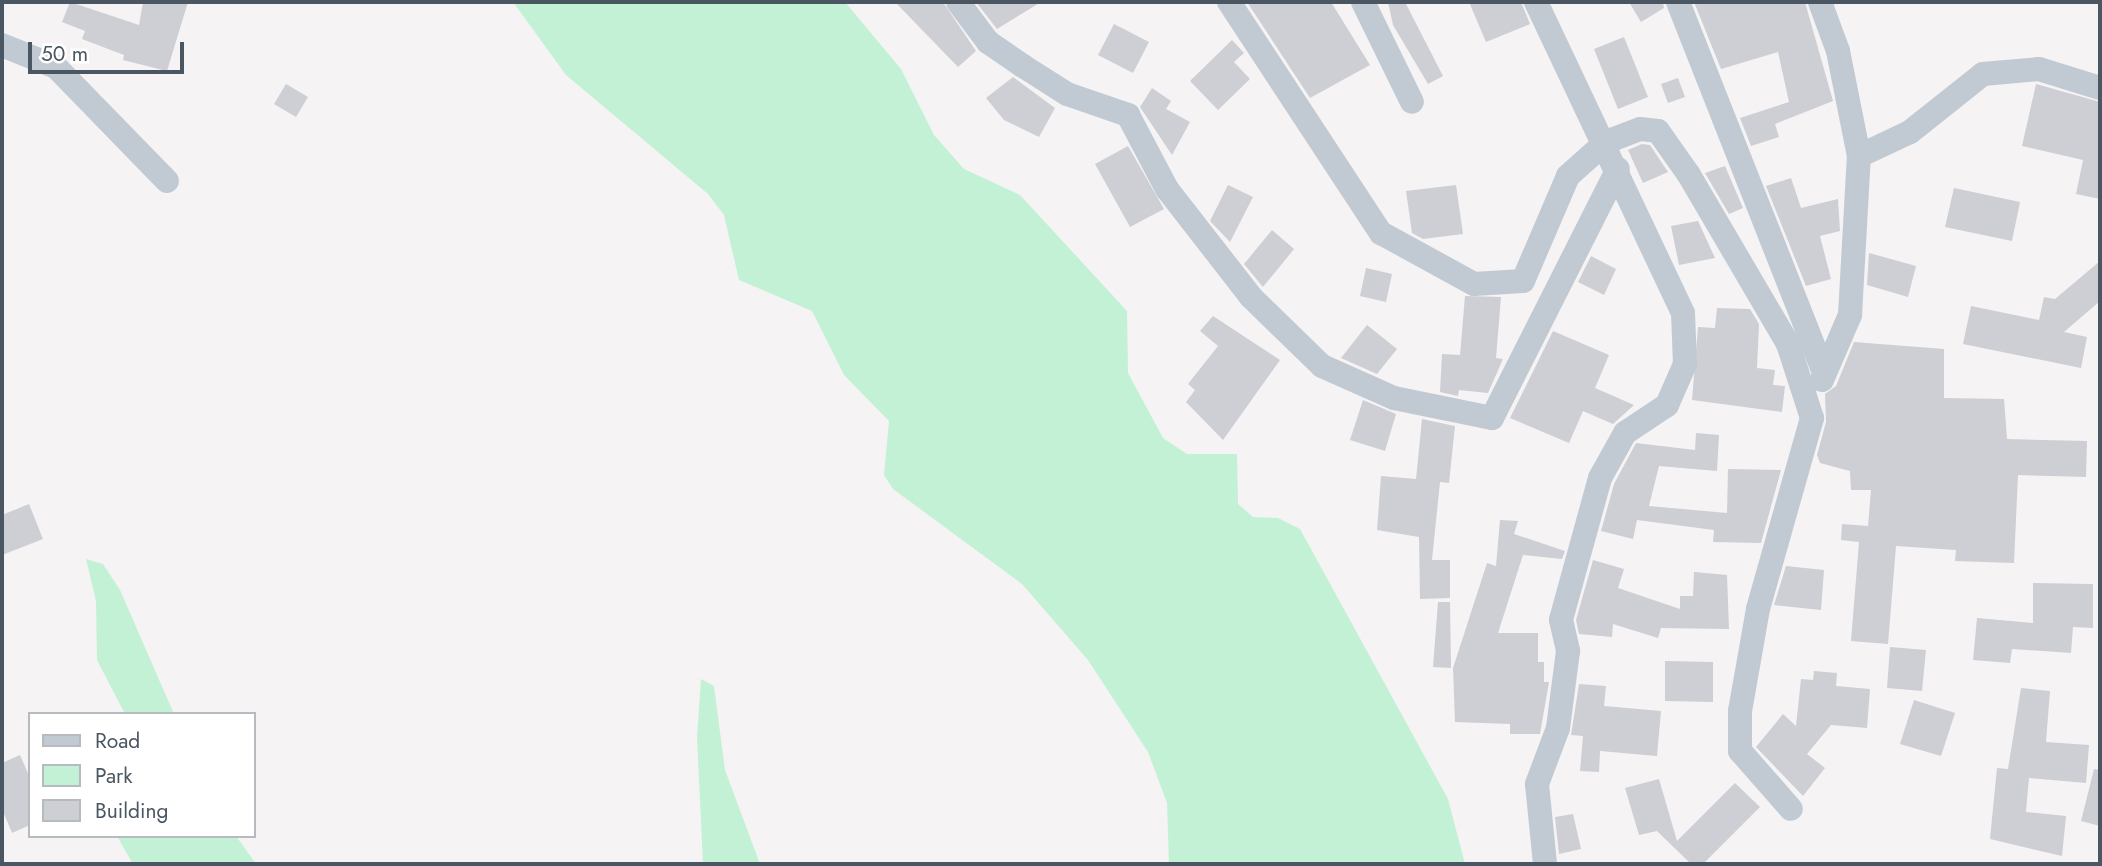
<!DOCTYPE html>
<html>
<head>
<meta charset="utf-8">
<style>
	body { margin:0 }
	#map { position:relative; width:2102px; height:866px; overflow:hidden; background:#f5f3f3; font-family:Jost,sans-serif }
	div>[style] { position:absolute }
	.green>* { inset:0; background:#c3f1d5 }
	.building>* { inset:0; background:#cdcfd5 }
	.street>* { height:24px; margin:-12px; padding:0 12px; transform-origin:12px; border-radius:12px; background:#c1cad2 }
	span { translate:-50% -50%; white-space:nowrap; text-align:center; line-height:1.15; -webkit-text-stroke:5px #fff; paint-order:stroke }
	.frame { position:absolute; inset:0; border:4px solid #4a5661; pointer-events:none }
	.legend { position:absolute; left:28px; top:712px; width:228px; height:126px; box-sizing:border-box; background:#fff; border:2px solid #b7bbc0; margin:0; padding:9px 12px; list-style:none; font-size:21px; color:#4a5661 }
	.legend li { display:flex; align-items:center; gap:14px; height:35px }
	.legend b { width:35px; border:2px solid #b7bbc0 }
	.scale { position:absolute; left:28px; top:42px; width:156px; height:32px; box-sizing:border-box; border:4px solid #4a5661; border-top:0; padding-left:9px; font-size:21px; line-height:24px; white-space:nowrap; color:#4a5661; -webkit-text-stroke:5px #fff; paint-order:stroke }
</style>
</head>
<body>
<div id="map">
	<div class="green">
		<i style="clip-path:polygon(513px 2px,845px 2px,901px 69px,934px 135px,964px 169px,1020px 195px,1127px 311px,1128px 373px,1163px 438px,1187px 454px,1237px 454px,1238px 504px,1253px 517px,1278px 518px,1300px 529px,1448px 799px,1465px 864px,1169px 864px,1167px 803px,1148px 752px,1088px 660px,1022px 584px,893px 489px,884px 475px,889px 421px,844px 375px,812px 311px,739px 280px,724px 215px,708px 194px,566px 75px)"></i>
		<i style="clip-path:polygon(86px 559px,103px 564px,120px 590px,174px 714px,125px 714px,97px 660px,96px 601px)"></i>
		<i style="clip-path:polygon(701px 679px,714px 686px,725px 770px,760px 864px,703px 864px,697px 737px)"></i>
		<i style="clip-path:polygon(117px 836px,236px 836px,256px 864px,133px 864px)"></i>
	</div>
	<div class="building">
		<i style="clip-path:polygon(70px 2px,139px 25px,143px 2px,188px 2px,167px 71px,123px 60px,124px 55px,82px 39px,85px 31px,62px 22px)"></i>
		<i style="clip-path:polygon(895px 2px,943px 2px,976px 51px,958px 67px)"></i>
		<i style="clip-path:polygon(976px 2px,1041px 2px,997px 29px)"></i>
		<i style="clip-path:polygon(1247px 2px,1331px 2px,1370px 65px,1310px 98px)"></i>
		<i style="clip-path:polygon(1388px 2px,1405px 2px,1443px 76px,1428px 84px,1393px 25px)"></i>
		<i style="clip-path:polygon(1469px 2px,1521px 2px,1530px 24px,1486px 42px)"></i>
		<i style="clip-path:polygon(1629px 2px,1663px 2px,1664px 8px,1641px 22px)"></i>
		<i style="clip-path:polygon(1694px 2px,1805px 2px,1833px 101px,1775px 124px,1779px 137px,1751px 146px,1740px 118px,1789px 102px,1778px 52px,1721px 69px)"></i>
		<i style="clip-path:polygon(1114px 24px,1149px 42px,1133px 73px,1098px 55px)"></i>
		<i style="clip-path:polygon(1624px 37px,1648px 97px,1618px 109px,1594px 49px)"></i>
		<i style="clip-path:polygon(1232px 40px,1244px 53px,1234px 62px,1250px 79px,1218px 110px,1190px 81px)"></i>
		<i style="clip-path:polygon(1013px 77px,1055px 108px,1039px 137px,1004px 120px,986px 98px)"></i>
		<i style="clip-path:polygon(1678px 78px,1685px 97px,1668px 103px,1661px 84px)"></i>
		<i style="clip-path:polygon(286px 84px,308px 97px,296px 117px,274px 104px)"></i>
		<i style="clip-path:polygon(2036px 84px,2100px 102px,2100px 199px,2076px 194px,2083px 160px,2022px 146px)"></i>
		<i style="clip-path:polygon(1152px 88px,1171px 101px,1166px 109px,1190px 122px,1172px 155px,1140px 107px)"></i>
		<i style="clip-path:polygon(1642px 144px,1650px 145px,1668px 172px,1643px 183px,1628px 150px)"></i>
		<i style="clip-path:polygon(1128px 146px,1164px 209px,1130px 227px,1095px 164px)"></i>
		<i style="clip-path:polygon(1725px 166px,1743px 208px,1729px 214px,1705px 173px)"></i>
		<i style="clip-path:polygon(1791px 178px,1801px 208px,1838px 199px,1840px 231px,1820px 236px,1831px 279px,1806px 286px,1766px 186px)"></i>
		<i style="clip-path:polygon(1228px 185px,1253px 197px,1230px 242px,1210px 221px)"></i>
		<i style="clip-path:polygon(1456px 185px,1463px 234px,1423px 239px,1412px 233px,1406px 191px)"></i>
		<i style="clip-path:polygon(1954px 188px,2020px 202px,2012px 241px,1945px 227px)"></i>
		<i style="clip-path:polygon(1698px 221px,1715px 258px,1679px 265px,1671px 226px)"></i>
		<i style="clip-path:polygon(1272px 230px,1294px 249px,1263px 287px,1244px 264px)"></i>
		<i style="clip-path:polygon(1869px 253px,1916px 266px,1908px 297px,1867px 285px)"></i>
		<i style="clip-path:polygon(1591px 256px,1616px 269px,1604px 295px,1578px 282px)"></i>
		<i style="clip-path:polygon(2100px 261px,2100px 301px,2064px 332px,2087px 337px,2081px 368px,1963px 344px,1971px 306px,2039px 320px,2044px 297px,2055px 299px)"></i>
		<i style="clip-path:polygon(1366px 268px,1392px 274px,1386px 302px,1360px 296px)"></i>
		<i style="clip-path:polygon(1465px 296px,1501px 297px,1496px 358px,1503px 359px,1488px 393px,1459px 390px,1458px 396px,1440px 392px,1442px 354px,1460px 355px)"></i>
		<i style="clip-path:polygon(1717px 308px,1750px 309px,1759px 324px,1757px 368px,1775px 370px,1773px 385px,1785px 386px,1782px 412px,1692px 400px,1698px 327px,1715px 328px)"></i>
		<i style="clip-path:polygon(1213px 316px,1280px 360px,1223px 440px,1186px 402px,1195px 390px,1188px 384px,1218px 346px,1200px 331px)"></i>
		<i style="clip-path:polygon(1367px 325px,1397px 349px,1377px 374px,1341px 358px)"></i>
		<i style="clip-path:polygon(1553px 331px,1609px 355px,1595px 388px,1634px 405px,1613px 424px,1583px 411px,1569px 443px,1510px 418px)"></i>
		<i style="clip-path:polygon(1854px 342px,1944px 349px,1944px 398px,2004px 399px,2007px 439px,2087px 441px,2086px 477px,2018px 475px,2014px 563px,1955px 561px,1956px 550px,1896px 546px,1888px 644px,1851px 641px,1859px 542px,1841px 540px,1842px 524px,1868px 526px,1871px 490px,1851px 490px,1850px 471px,1820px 463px,1817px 455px,1826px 422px,1825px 394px,1836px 386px)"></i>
		<i style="clip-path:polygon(1363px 400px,1396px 414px,1385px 451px,1350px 440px)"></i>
		<i style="clip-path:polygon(1422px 419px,1455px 426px,1449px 483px,1440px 482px,1432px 560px,1450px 560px,1450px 598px,1420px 599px,1419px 537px,1377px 530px,1381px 476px,1416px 479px)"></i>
		<i style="clip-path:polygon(1696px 433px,1719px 435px,1717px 471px,1659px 466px,1649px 506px,1727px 513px,1728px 469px,1781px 470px,1761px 543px,1713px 542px,1714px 530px,1637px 520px,1633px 539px,1601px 531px,1614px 484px,1636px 443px,1695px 450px)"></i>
		<i style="clip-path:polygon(29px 504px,43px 539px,2px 555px,2px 515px)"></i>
		<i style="clip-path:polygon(1500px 520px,1518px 521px,1514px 534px,1565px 551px,1562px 559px,1523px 555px,1498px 633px,1538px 633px,1538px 662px,1544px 662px,1544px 682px,1549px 682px,1540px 734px,1510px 734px,1510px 724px,1455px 722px,1453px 668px,1487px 563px,1496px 566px)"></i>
		<i style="clip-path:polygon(1593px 560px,1624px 569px,1618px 588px,1680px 609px,1680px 596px,1693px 596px,1694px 572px,1727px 575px,1729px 629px,1661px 628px,1658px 638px,1613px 624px,1612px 637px,1579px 634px,1576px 620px)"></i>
		<i style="clip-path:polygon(1786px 566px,1824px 570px,1821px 610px,1774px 605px)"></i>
		<i style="clip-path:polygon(2033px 583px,2093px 584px,2093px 628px,2073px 627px,2071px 653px,2012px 649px,2010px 663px,1973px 660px,1977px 618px,2033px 623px)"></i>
		<i style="clip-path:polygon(1438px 602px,1450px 602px,1451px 668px,1433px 667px)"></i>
		<i style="clip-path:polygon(1890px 647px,1926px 650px,1922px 691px,1887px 688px)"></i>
		<i style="clip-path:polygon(1665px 661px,1713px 662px,1713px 702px,1665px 701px)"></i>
		<i style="clip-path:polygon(1814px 671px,1837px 673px,1836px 686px,1870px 689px,1867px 728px,1831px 725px,1807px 754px,1825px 768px,1803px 796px,1756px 747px,1783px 714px,1796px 726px,1801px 679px,1813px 680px)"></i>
		<i style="clip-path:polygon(1579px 684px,1606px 686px,1604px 706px,1661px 711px,1657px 756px,1600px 751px,1599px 772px,1580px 771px,1583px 736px,1571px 735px)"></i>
		<i style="clip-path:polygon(2021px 688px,2050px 691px,2046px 742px,2089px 745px,2086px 783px,2029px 778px,2026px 812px,2066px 816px,2062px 856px,1990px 839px,1997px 768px,2008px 769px)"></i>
		<i style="clip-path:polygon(1914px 700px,1955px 713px,1941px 756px,1900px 744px)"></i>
		<i style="clip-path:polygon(20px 755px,30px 778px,30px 825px,12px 833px,2px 809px,2px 763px)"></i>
		<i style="clip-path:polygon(2094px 769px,2100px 770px,2100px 826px,2081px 821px)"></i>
		<i style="clip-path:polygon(1659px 779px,1677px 841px,1735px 783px,1760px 807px,1703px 864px,1691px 864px,1657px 831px,1639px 835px,1625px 788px)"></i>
		<i style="clip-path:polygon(1573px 814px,1581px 849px,1559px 854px,1555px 817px)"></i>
	</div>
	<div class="street">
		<i style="left:958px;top:2px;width:50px;rotate:53.1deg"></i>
		<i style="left:988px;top:42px;width:42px;rotate:34.4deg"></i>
		<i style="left:1023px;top:66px;width:52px;rotate:32.5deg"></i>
		<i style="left:1067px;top:94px;width:65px;rotate:19deg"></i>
		<i style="left:1128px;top:115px;width:84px;rotate:62.2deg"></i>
		<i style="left:1167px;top:189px;width:137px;rotate:52.1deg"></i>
		<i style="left:1251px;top:297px;width:99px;rotate:44.2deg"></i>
		<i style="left:1322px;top:366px;width:79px;rotate:24deg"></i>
		<i style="left:1394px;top:398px;width:100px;rotate:11.5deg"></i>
		<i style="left:1492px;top:418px;width:279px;rotate:-63.2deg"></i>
		<i style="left:1229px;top:2px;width:277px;rotate:56.7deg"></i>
		<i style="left:1381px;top:233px;width:106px;rotate:28.7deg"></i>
		<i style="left:1474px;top:284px;width:49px;rotate:-3.5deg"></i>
		<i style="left:1523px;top:281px;width:114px;rotate:-66.8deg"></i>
		<i style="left:1568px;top:176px;width:51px;rotate:-41.8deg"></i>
		<i style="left:1606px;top:142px;width:36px;rotate:-21deg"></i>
		<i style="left:1640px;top:129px;width:18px;rotate:6deg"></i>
		<i style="left:1658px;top:131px;width:54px;rotate:54.8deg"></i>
		<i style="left:1689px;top:175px;width:196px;rotate:59.6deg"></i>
		<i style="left:1788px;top:344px;width:78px;rotate:72deg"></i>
		<i style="left:1812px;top:418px;width:198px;rotate:105.8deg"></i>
		<i style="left:1758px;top:609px;width:104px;rotate:100deg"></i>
		<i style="left:1740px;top:711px;width:40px;rotate:90deg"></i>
		<i style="left:1740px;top:751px;width:77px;rotate:48.7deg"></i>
		<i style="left:1363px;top:2px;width:111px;rotate:63.9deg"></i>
		<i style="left:1536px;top:2px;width:344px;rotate:64.7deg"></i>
		<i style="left:1683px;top:313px;width:51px;rotate:87.8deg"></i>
		<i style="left:1685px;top:364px;width:45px;rotate:113.7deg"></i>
		<i style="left:1667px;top:405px;width:50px;rotate:146.3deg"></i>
		<i style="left:1625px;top:433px;width:51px;rotate:119.1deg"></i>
		<i style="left:1600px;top:478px;width:147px;rotate:105.4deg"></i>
		<i style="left:1561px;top:620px;width:32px;rotate:77deg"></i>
		<i style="left:1568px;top:651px;width:78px;rotate:97.4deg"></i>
		<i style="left:1558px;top:728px;width:60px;rotate:110.6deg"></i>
		<i style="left:1537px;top:784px;width:80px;rotate:84.3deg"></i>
		<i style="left:1678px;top:2px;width:399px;rotate:68.5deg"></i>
		<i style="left:1820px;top:2px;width:52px;rotate:69.8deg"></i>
		<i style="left:1838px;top:51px;width:107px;rotate:78.7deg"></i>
		<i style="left:1859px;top:156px;width:56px;rotate:-25.2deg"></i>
		<i style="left:1910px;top:132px;width:93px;rotate:-38.5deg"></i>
		<i style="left:1983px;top:74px;width:56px;rotate:-5.1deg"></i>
		<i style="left:2039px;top:69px;width:64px;rotate:17.3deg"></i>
		<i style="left:2px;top:45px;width:58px;rotate:22.2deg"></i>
		<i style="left:56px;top:67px;width:159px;rotate:45.8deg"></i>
		<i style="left:1822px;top:380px;width:71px;rotate:-66.7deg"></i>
		<i style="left:1850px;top:315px;width:159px;rotate:-86.8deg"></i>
	</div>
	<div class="frame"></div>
	<ul class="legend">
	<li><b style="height:9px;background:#c1cad2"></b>Road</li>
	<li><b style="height:19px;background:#c3f1d5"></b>Park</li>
	<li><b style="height:19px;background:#cdcfd5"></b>Building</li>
	</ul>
	<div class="scale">50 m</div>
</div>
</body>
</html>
